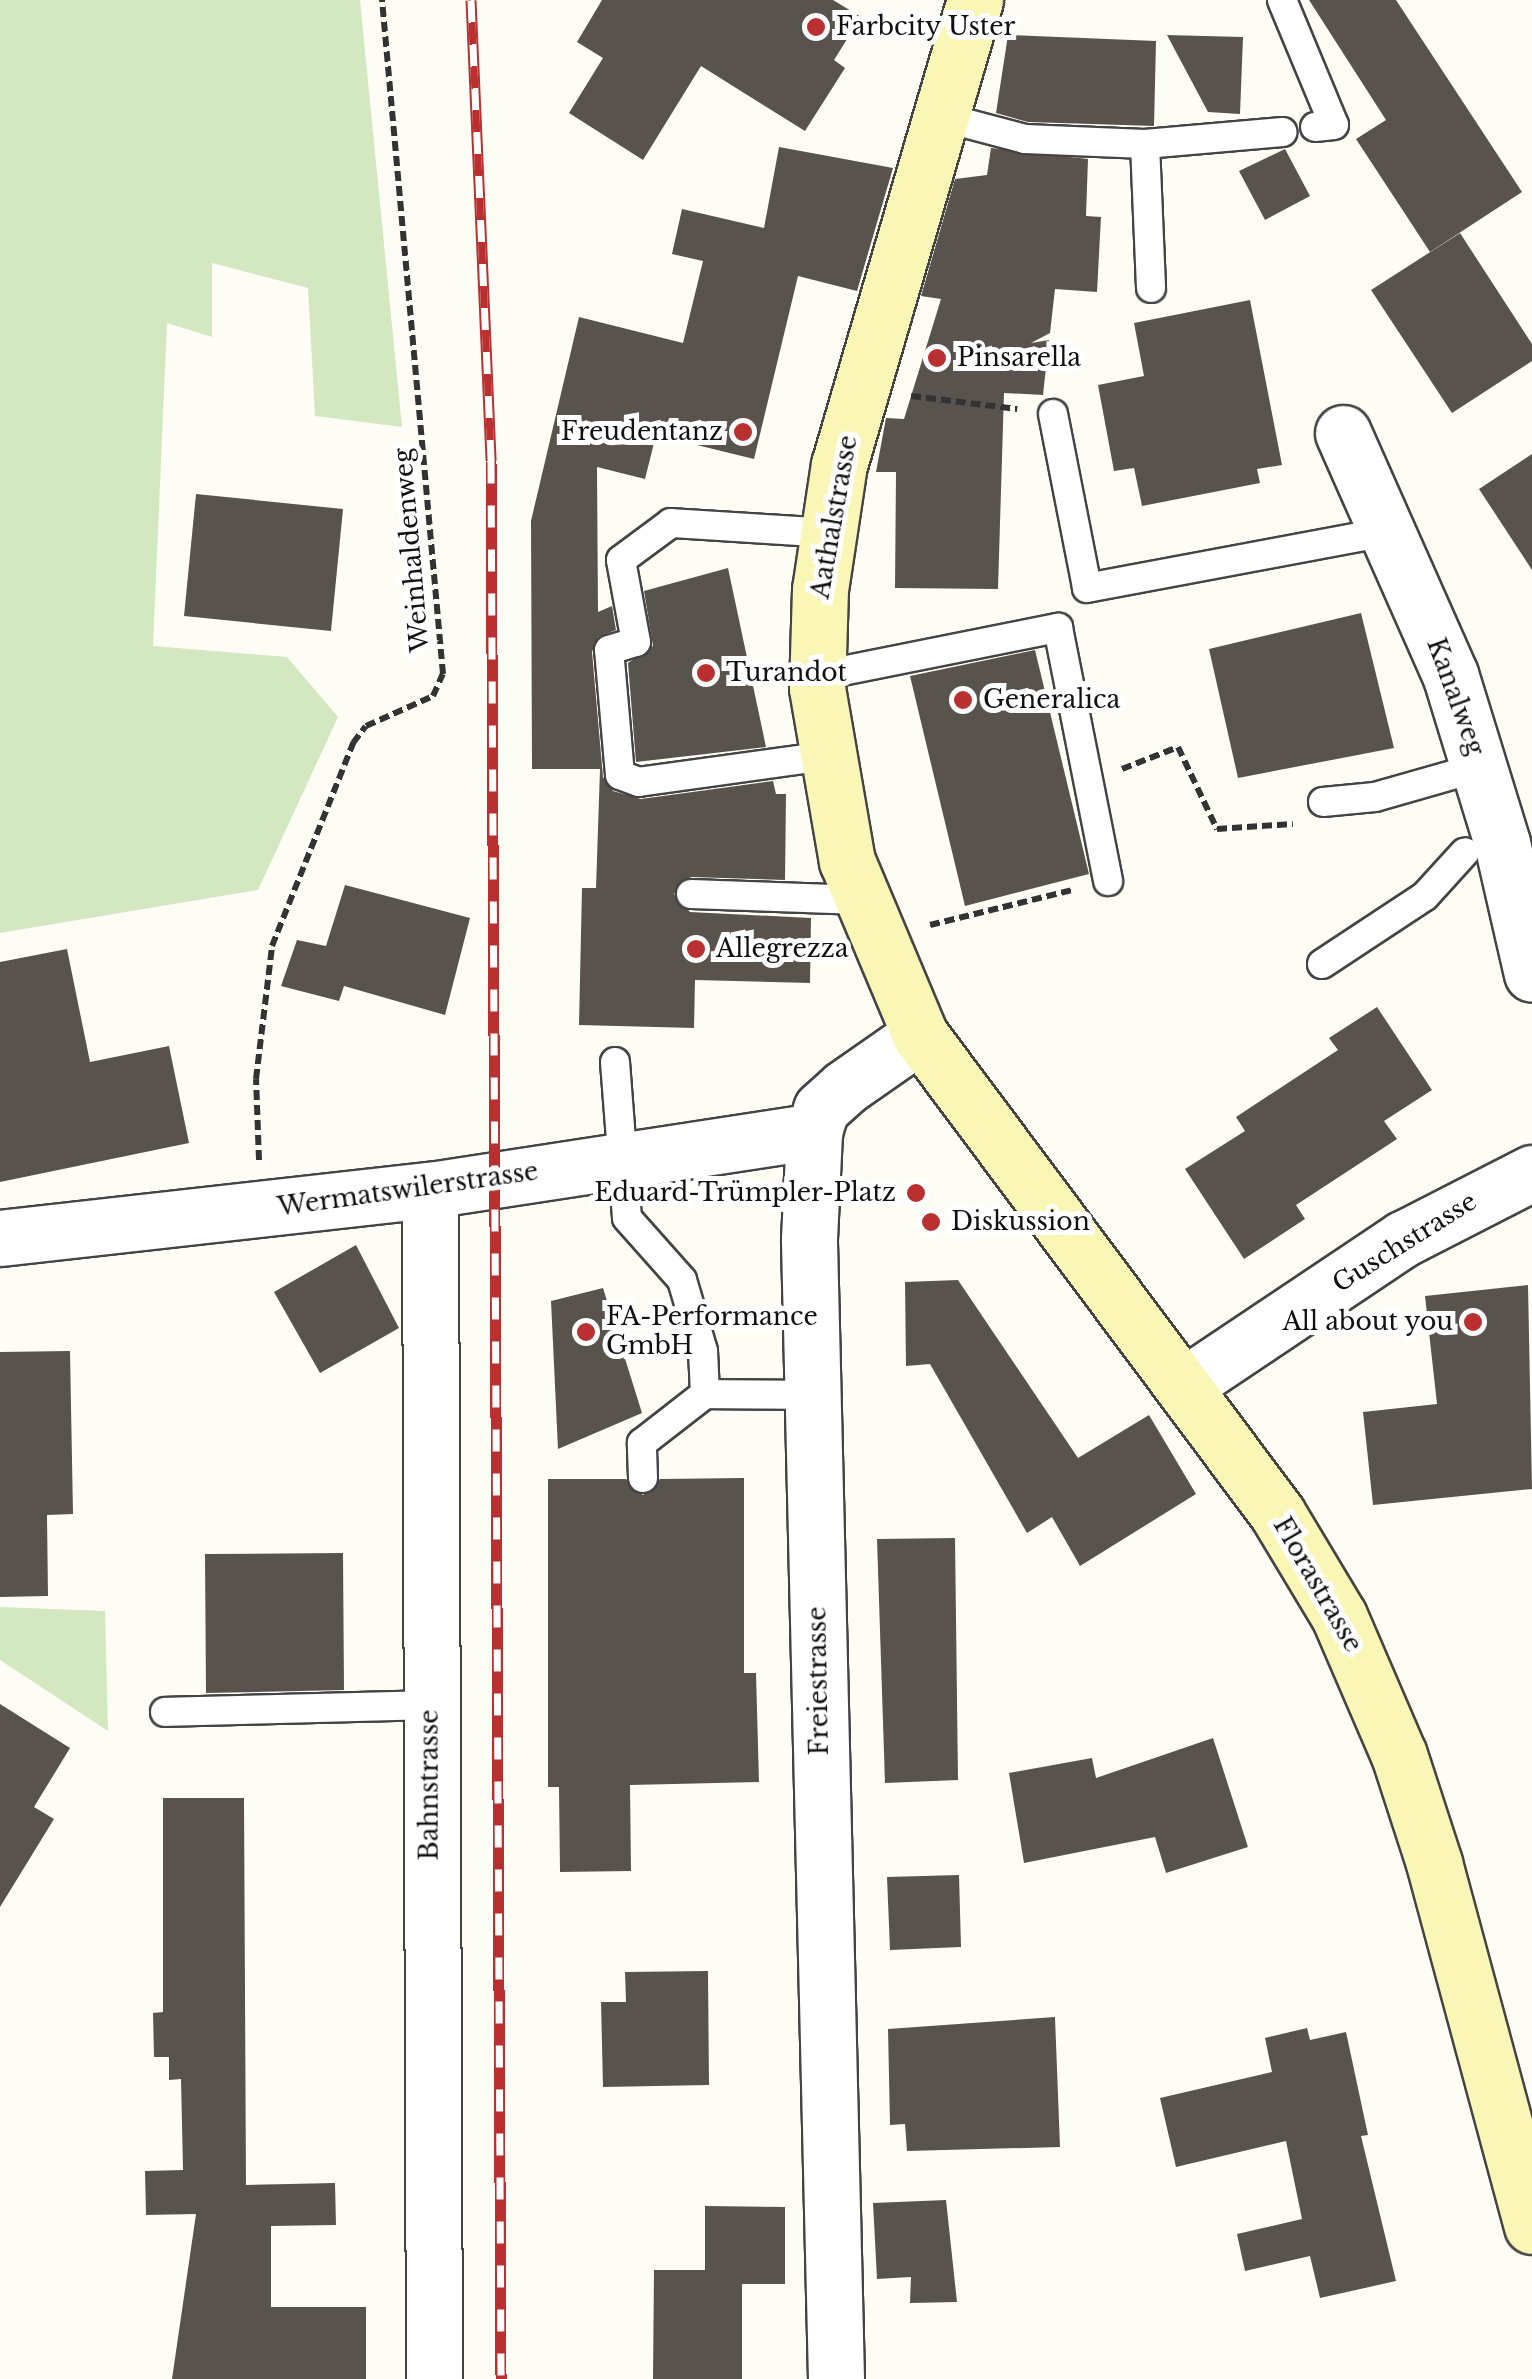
<!DOCTYPE html>
<html>
<head>
<meta charset="utf-8">
<style>
	body { margin:0 }
	#map { position:relative; width:1532px; height:2379px; overflow:hidden; background:#fefdf5; font-family:"Libre Baskerville",serif }
	div>[style] { position:absolute }
	.green>* { inset:0; background:#d3e8c0 }
	.building>* { inset:0; background:#59534e }
	.path>* { height:6px; margin-top:-3px; transform-origin:0; background:repeating-linear-gradient(90deg,#333 0 10px,transparent 0 15px) }
	.roads { filter:drop-shadow(2px 0 #444) drop-shadow(-2px 0 #444) drop-shadow(0 2px #444) drop-shadow(0 -2px #444) }
	.service>* { height:28px; margin:-14px; padding:0 14px; transform-origin:14px; border-radius:14px; background:#fff }
	.minor>* { height:55px; margin:-27.5px; padding:0 27.5px; transform-origin:27.5px; border-radius:27.5px; background:#fff }
	.secondary>* { height:55px; margin:-27.5px; padding:0 27.5px; transform-origin:27.5px; border-radius:27.5px; background:#faf6b5 }
	.rail>* { height:11px; margin-top:-5.5px; transform-origin:0; background:repeating-linear-gradient(90deg,#fff 0 22px,#ba3030 0 44px); box-sizing:border-box; border-block:2px solid #ba3030 }
	.dots>* { width:28px; height:28px; translate:-50% -50%; box-sizing:border-box; border:5px solid #fff; border-radius:50% }
	span { translate:-50% -50%; white-space:nowrap; text-align:center; line-height:1.15; -webkit-text-stroke:10px #fff; paint-order:stroke }
	.poi-label { font-size:25px; color:#111 }
	.left { translate:0 -50%; text-align:left }
	.right { translate:-100% -50%; text-align:right }
	.street-label { font-size:25px; color:#111 }
</style>
</head>
<body>
<div id="map">
	<div class="green">
		<i style="clip-path:polygon(0 0,360px 0,402px 427px,315px 416px,308px 288px,212px 263px,212px 337px,167px 323px,153px 646px,287px 657px,338px 717px,258px 890px,0 933px)"></i>
		<i style="clip-path:polygon(0 1607px,105px 1611px,108px 1731px,0 1660px)"></i>
	</div>
	<div class="building">
		<i style="clip-path:polygon(602px 0,833px 0,861px 17px,834px 60px,845px 68px,805px 131px,701px 66px,643px 160px,569px 113px,603px 58px,577px 42px)"></i>
		<i style="clip-path:polygon(1309px 0,1396px 0,1522px 192px,1430px 252px,1356px 139px,1386px 120px)"></i>
		<i style="clip-path:polygon(1008px 35px,1156px 41px,1154px 126px,1028px 122px,996px 113px)"></i>
		<i style="clip-path:polygon(1167px 35px,1243px 37px,1240px 114px,1208px 112px)"></i>
		<i style="clip-path:polygon(779px 147px,893px 168px,857px 291px,798px 276px,754px 459px,656px 435px,645px 479px,597px 467px,598px 612px,612px 606px,616px 630px,598px 637px,592px 652px,603px 777px,613px 791px,641px 799px,773px 781px,776px 794px,786px 794px,785px 880px,691px 877px,674px 894px,690px 912px,811px 918px,810px 983px,695px 980px,694px 1028px,579px 1025px,582px 888px,596px 888px,600px 769px,532px 769px,531px 521px,579px 317px,683px 343px,703px 261px,672px 254px,682px 209px,764px 228px)"></i>
		<i style="clip-path:polygon(991px 148px,1088px 159px,1086px 216px,1101px 217px,1097px 292px,1055px 289px,1050px 333px,1031px 343px,1049px 340px,1043px 395px,1004px 393px,998px 589px,895px 588px,896px 472px,876px 472px,886px 418px,904px 419px,941px 299px,921px 296px,955px 179px,987px 175px)"></i>
		<i style="clip-path:polygon(1285px 149px,1310px 196px,1265px 220px,1239px 171px)"></i>
		<i style="clip-path:polygon(1460px 233px,1532px 344px,1532px 361px,1452px 413px,1371px 290px)"></i>
		<i style="clip-path:polygon(1250px 300px,1282px 465px,1257px 469px,1260px 483px,1142px 506px,1134px 468px,1114px 471px,1098px 385px,1144px 376px,1134px 323px)"></i>
		<i style="clip-path:polygon(1532px 454px,1532px 570px,1479px 489px)"></i>
		<i style="clip-path:polygon(196px 494px,343px 509px,331px 631px,184px 616px)"></i>
		<i style="clip-path:polygon(728px 568px,766px 747px,636px 762px,628px 663px,653px 646px,644px 591px)"></i>
		<i style="clip-path:polygon(1361px 613px,1394px 748px,1238px 778px,1209px 649px)"></i>
		<i style="clip-path:polygon(1035px 650px,1089px 874px,965px 906px,910px 676px)"></i>
		<i style="clip-path:polygon(345px 885px,470px 918px,445px 1015px,344px 986px,339px 1001px,281px 986px,297px 940px,326px 946px)"></i>
		<i style="clip-path:polygon(67px 949px,90px 1062px,169px 1046px,189px 1143px,0 1182px,0 962px)"></i>
		<i style="clip-path:polygon(1377px 1007px,1432px 1090px,1384px 1121px,1397px 1139px,1296px 1205px,1305px 1219px,1244px 1259px,1185px 1169px,1245px 1131px,1236px 1117px,1338px 1050px,1329px 1038px)"></i>
		<i style="clip-path:polygon(356px 1245px,399px 1328px,320px 1373px,274px 1292px)"></i>
		<i style="clip-path:polygon(958px 1280px,1078px 1458px,1149px 1415px,1196px 1494px,1080px 1566px,1052px 1517px,1027px 1533px,930px 1364px,906px 1366px,905px 1282px)"></i>
		<i style="clip-path:polygon(1528px 1285px,1532px 1489px,1373px 1505px,1363px 1412px,1437px 1404px,1425px 1296px)"></i>
		<i style="clip-path:polygon(603px 1288px,642px 1413px,558px 1449px,551px 1301px)"></i>
		<i style="clip-path:polygon(70px 1351px,73px 1514px,47px 1515px,48px 1596px,0 1597px,0 1352px)"></i>
		<i style="clip-path:polygon(744px 1478px,744px 1673px,756px 1673px,759px 1782px,630px 1785px,631px 1871px,560px 1872px,559px 1787px,548px 1787px,548px 1479px,626px 1479px,643px 1495px,660px 1479px)"></i>
		<i style="clip-path:polygon(955px 1538px,958px 1780px,885px 1783px,877px 1539px)"></i>
		<i style="clip-path:polygon(343px 1553px,344px 1690px,206px 1693px,205px 1554px)"></i>
		<i style="clip-path:polygon(0 1704px,70px 1748px,34px 1807px,54px 1819px,0 1907px)"></i>
		<i style="clip-path:polygon(1213px 1738px,1248px 1847px,1166px 1873px,1155px 1837px,1024px 1863px,1009px 1773px,1092px 1758px,1096px 1778px)"></i>
		<i style="clip-path:polygon(163px 1798px,244px 1798px,246px 2185px,335px 2183px,336px 2225px,271px 2226px,271px 2307px,366px 2307px,366px 2379px,172px 2379px,196px 2214px,146px 2215px,145px 2171px,183px 2170px,181px 2079px,169px 2080px,169px 2057px,154px 2057px,153px 2013px,163px 2012px)"></i>
		<i style="clip-path:polygon(959px 1875px,961px 1947px,890px 1950px,887px 1877px)"></i>
		<i style="clip-path:polygon(708px 1971px,709px 2085px,603px 2087px,601px 2002px,626px 2002px,625px 1972px)"></i>
		<i style="clip-path:polygon(1055px 2017px,1060px 2147px,907px 2151px,905px 2124px,890px 2125px,888px 2029px)"></i>
		<i style="clip-path:polygon(1307px 2028px,1310px 2040px,1346px 2032px,1368px 2135px,1361px 2136px,1396px 2281px,1320px 2298px,1310px 2256px,1245px 2271px,1237px 2234px,1302px 2219px,1286px 2141px,1176px 2167px,1160px 2098px,1272px 2072px,1265px 2038px)"></i>
		<i style="clip-path:polygon(946px 2200px,957px 2302px,910px 2303px,911px 2277px,877px 2279px,873px 2203px)"></i>
		<i style="clip-path:polygon(705px 2206px,785px 2207px,785px 2284px,742px 2284px,742px 2379px,653px 2379px,654px 2270px,705px 2270px)"></i>
	</div>
	<div class="path">
		<i style="left:911px;top:396px;width:107px;rotate:7deg"></i>
		<i style="left:1122px;top:769px;width:60px;rotate:-21.4deg"></i>
		<i style="left:1178px;top:747px;width:91px;rotate:64.6deg"></i>
		<i style="left:1217px;top:829px;width:76px;rotate:-3.8deg"></i>
		<i style="left:930px;top:925px;width:147px;rotate:-13.8deg"></i>
		<i style="left:259px;top:1160px;width:81px;rotate:-92.1deg"></i>
		<i style="left:256px;top:1079px;width:134px;rotate:-83.1deg"></i>
		<i style="left:272px;top:946px;width:219px;rotate:-68.2deg"></i>
		<i style="left:353px;top:743px;width:21px;rotate:-53deg"></i>
		<i style="left:366px;top:726px;width:73px;rotate:-24.1deg"></i>
		<i style="left:433px;top:696px;width:24px;rotate:-66deg"></i>
		<i style="left:443px;top:674px;width:677px;rotate:-95.17deg"></i>
	</div>
	<div class="roads">
		<div class="service">
			<i style="left:1282px;top:0;width:135px;rotate:67.4deg"></i>
			<i style="left:1334px;top:125px;width:19px;rotate:174deg"></i>
			<i style="left:942px;top:117px;width:86px;rotate:14.8deg"></i>
			<i style="left:1025px;top:139px;width:120px;rotate:2.4deg"></i>
			<i style="left:1145px;top:144px;width:138px;rotate:-5deg"></i>
			<i style="left:1145px;top:144px;width:144px;rotate:87.6deg"></i>
			<i style="left:1053px;top:414px;width:177px;rotate:78.9deg"></i>
			<i style="left:1087px;top:588px;width:305px;rotate:-10.6deg"></i>
			<i style="left:817px;top:676px;width:246px;rotate:-11.3deg"></i>
			<i style="left:1058px;top:628px;width:258px;rotate:78.8deg"></i>
			<i style="left:826px;top:756px;width:189px;rotate:172.1deg"></i>
			<i style="left:639px;top:782px;width:20px;rotate:-160deg"></i>
			<i style="left:620px;top:775px;width:125px;rotate:-95deg"></i>
			<i style="left:609px;top:650px;width:28px;rotate:-17deg"></i>
			<i style="left:636px;top:642px;width:83px;rotate:-100.4deg"></i>
			<i style="left:621px;top:560px;width:62px;rotate:-36.5deg"></i>
			<i style="left:671px;top:523px;width:157px;rotate:3.6deg"></i>
			<i style="left:1323px;top:802px;width:52px;rotate:-5.5deg"></i>
			<i style="left:1375px;top:797px;width:109px;rotate:-15.9deg"></i>
			<i style="left:691px;top:894px;width:170px;rotate:2deg"></i>
			<i style="left:1322px;top:964px;width:123px;rotate:-33.4deg"></i>
			<i style="left:1425px;top:896px;width:59px;rotate:-47.7deg"></i>
			<i style="left:615px;top:1062px;width:156px;rotate:85.6deg"></i>
			<i style="left:627px;top:1218px;width:83px;rotate:48.4deg"></i>
			<i style="left:682px;top:1280px;width:74px;rotate:73.5deg"></i>
			<i style="left:703px;top:1351px;width:43px;rotate:87.3deg"></i>
			<i style="left:643px;top:1478px;width:35px;rotate:-92deg"></i>
			<i style="left:642px;top:1443px;width:80px;rotate:-37.9deg"></i>
			<i style="left:705px;top:1394px;width:108px;rotate:0.5deg"></i>
			<i style="left:165px;top:1712px;width:265px;rotate:-1.5deg"></i>
		</div>
		<div class="minor">
			<i style="left:1343px;top:433px;width:264px;rotate:66.1deg"></i>
			<i style="left:1450px;top:674px;width:177px;rotate:72.9deg"></i>
			<i style="left:1502px;top:843px;width:134px;rotate:77.1deg"></i>
			<i style="left:430px;top:1190px;width:1189px;rotate:89.81deg"></i>
			<i style="left:0;top:1238px;width:433px;rotate:-6.4deg"></i>
			<i style="left:430px;top:1190px;width:389px;rotate:-8.7deg"></i>
			<i style="left:1183px;top:1386px;width:265px;rotate:-33.8deg"></i>
			<i style="left:1403px;top:1239px;width:145px;rotate:-27.1deg"></i>
			<i style="left:836px;top:2379px;width:1140px;rotate:-91.36deg"></i>
			<i style="left:809px;top:1239px;width:108px;rotate:-87.3deg"></i>
			<i style="left:814px;top:1131px;width:23px;rotate:-72deg"></i>
			<i style="left:821px;top:1109px;width:31px;rotate:-42deg"></i>
			<i style="left:844px;top:1088px;width:93px;rotate:-34.9deg"></i>
		</div>
		<div class="secondary">
			<i style="left:975px;top:0;width:484px;rotate:106.3deg"></i>
			<i style="left:839px;top:464px;width:126px;rotate:98.6deg"></i>
			<i style="left:820px;top:589px;width:99px;rotate:91.7deg"></i>
			<i style="left:817px;top:688px;width:176px;rotate:80.2deg"></i>
			<i style="left:847px;top:861px;width:189px;rotate:67.2deg"></i>
			<i style="left:920px;top:1035px;width:597px;rotate:53.25deg"></i>
			<i style="left:1277px;top:1513px;width:120px;rotate:59deg"></i>
			<i style="left:1339px;top:1616px;width:151px;rotate:66.7deg"></i>
			<i style="left:1399px;top:1755px;width:114px;rotate:72deg"></i>
			<i style="left:1434px;top:1863px;width:376px;rotate:74.9deg"></i>
		</div>
	</div>
	<div class="rail">
		<i style="left:471px;top:0;width:461px;rotate:87.5deg"></i>
		<i style="left:491px;top:461px;width:1918px;rotate:89.7deg"></i>
	</div>
	<div class="dots">
		<i style="left:816px;top:27px;background:#ba3030"></i>
		<i style="left:937px;top:358px;background:#ba3030"></i>
		<i style="left:743px;top:432px;background:#ba3030"></i>
		<i style="left:706px;top:673px;background:#ba3030"></i>
		<i style="left:963px;top:700px;background:#ba3030"></i>
		<i style="left:696px;top:949px;background:#ba3030"></i>
		<i style="left:916px;top:1193px;background:#ba3030"></i>
		<i style="left:931px;top:1222px;background:#ba3030"></i>
		<i style="left:1473px;top:1322px;background:#ba3030"></i>
		<i style="left:586px;top:1332px;background:#ba3030"></i>
	</div>
	<div class="poi-label">
		<span class="left" style="left:836px;top:27px">Farbcity Uster</span>
		<span class="left" style="left:957px;top:358px">Pinsarella</span>
		<span class="right" style="left:723px;top:432px">Freudentanz</span>
		<span class="left" style="left:726px;top:673px">Turandot</span>
		<span class="left" style="left:983px;top:700px">Generalica</span>
		<span class="left" style="left:716px;top:949px">Allegrezza</span>
		<span class="right" style="left:896px;top:1193px">Eduard-Trümpler-Platz</span>
		<span class="left" style="left:951px;top:1222px">Diskussion</span>
		<span class="left" style="left:606px;top:1332px">FA-Performance<br>GmbH</span>
		<span class="right" style="left:1453px;top:1322px">All about you</span>
	</div>
	<div class="street-label">
		<span style="left:835px;top:517px;rotate:-80deg">Aathalstrasse</span>
		<span style="left:412px;top:550px;rotate:-95deg">Weinhaldenweg</span>
		<span style="left:1455px;top:697px;rotate:70deg">Kanalweg</span>
		<span style="left:408px;top:1190px;rotate:-8deg">Wermatswilerstrasse</span>
		<span style="left:1405px;top:1243px;rotate:-32deg">Guschstrasse</span>
		<span style="left:1317px;top:1585px;rotate:60deg">Florastrasse</span>
		<span style="left:819px;top:1681px;rotate:-91deg">Freiestrasse</span>
		<span style="left:430px;top:1785px;rotate:-90deg">Bahnstrasse</span>
	</div>
</div>
</body>
</html>
